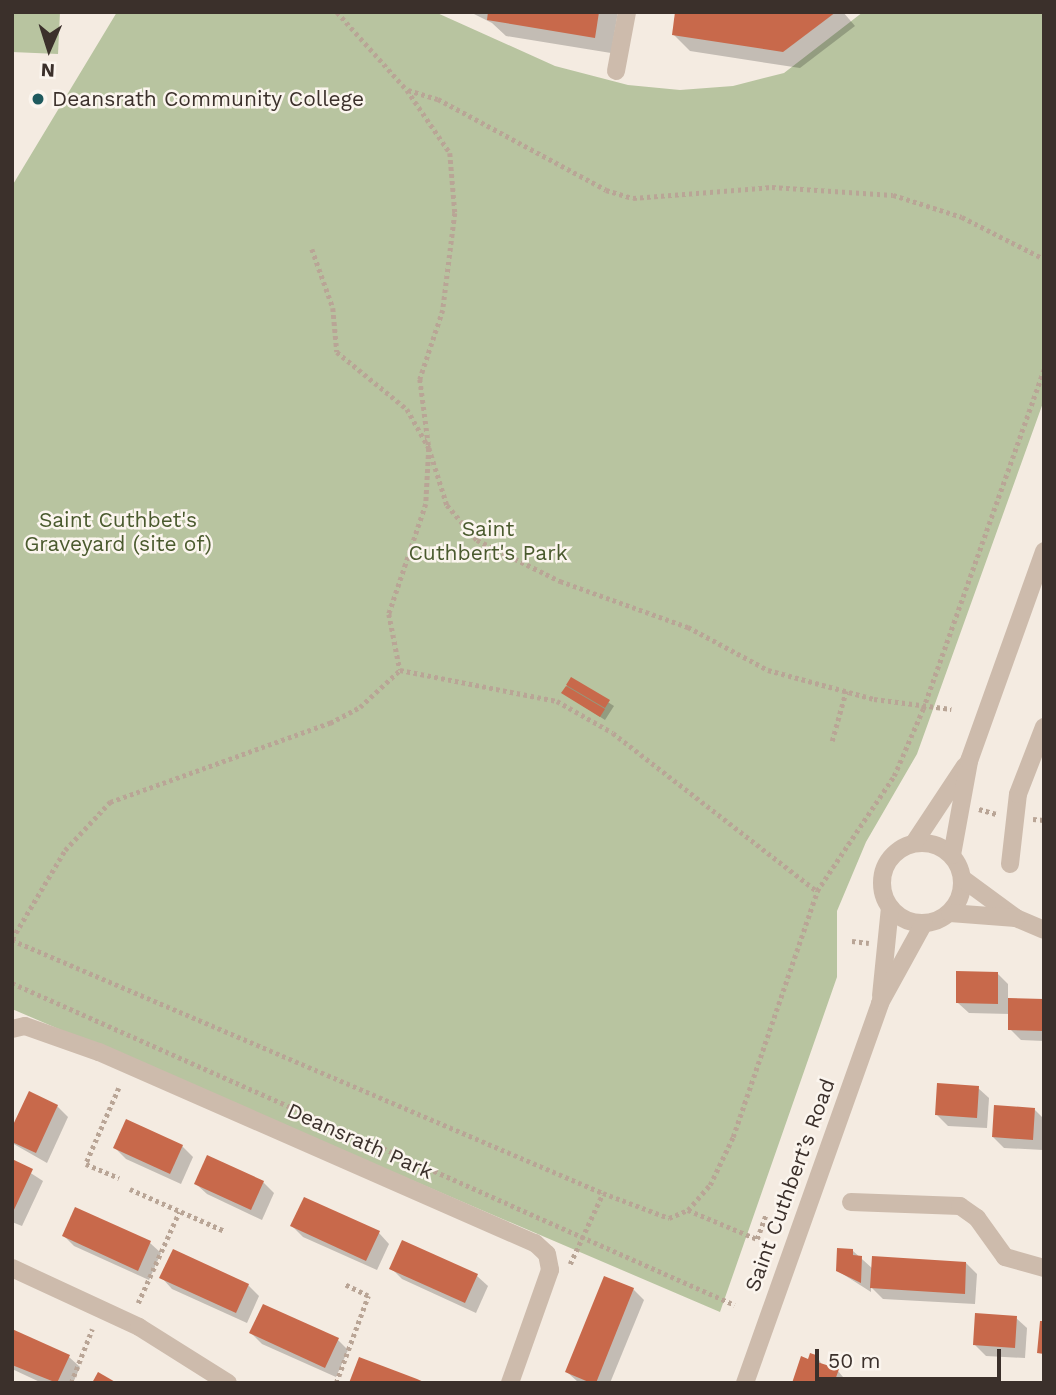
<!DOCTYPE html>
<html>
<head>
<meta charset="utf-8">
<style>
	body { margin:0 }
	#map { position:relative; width:1056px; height:1395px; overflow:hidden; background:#f4ebe1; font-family:"Work Sans",sans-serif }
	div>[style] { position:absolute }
	.green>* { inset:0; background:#b8c4a0 }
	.shadow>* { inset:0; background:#0003 }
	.building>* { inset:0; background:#c8694b }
	.path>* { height:4.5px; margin-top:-2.25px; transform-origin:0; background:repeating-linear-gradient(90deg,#b9a596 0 3.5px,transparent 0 7px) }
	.minor>* { height:18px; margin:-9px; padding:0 9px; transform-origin:9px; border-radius:9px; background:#cdbbac }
	.minor>.ring { margin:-9px; padding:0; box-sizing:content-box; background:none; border:18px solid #cdbbac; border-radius:50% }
	.dots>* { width:19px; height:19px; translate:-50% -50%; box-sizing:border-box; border:4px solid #fbf5ee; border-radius:50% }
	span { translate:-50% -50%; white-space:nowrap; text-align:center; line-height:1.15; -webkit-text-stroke:5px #fbf5ee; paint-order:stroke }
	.poi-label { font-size:21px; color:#3b302b }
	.left { translate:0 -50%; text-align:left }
	.park-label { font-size:21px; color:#4a5a2e }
	.street-label { font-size:21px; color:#3b302b }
	.frame { position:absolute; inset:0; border:14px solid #3b302b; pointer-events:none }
	.north { position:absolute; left:14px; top:14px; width:70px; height:70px; -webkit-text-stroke:5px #fbf5ee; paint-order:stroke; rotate:183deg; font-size:19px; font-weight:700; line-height:28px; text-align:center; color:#3b302b }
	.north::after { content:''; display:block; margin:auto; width:24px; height:32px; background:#3b302b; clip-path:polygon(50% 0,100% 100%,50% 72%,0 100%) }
	.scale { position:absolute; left:815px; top:1349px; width:186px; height:32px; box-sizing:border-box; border:4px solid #3b302b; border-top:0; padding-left:9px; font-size:21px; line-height:24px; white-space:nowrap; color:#3b302b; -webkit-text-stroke:5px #fbf5ee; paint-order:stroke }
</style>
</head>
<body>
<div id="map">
	<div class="green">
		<i style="clip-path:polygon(12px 12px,60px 12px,58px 54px,12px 52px)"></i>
		<i style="clip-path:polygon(117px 12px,435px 12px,555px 66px,628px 85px,680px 90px,733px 86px,784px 73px,863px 12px,1044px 12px,1044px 400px,917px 754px,866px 842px,837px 911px,837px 977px,720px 1312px,12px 1009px,12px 186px)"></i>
	</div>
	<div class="shadow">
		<i style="clip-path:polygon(470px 12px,618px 12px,611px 53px,506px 36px,492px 23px)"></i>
		<i style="clip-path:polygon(677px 12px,843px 12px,855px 26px,800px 68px,690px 51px,673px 34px)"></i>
		<i style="clip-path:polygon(571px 679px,614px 706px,605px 720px,563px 693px)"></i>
		<i style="clip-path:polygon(997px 973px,1008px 984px,1008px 1000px,1044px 1000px,1044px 1041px,1021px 1040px,1010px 1029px,1010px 1014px,969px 1013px,958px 1003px)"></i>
		<i style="clip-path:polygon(978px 1088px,989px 1098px,987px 1128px,948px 1126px,937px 1115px)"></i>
		<i style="clip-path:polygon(57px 1106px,68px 1117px,47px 1163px,12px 1143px,12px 1132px)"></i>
		<i style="clip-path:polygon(1035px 1110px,1044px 1119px,1043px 1150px,1004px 1148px,993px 1137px)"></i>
		<i style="clip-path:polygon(182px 1146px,193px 1157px,181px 1184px,126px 1159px,115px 1148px)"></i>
		<i style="clip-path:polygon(12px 1161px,43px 1181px,22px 1226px,12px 1222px)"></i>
		<i style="clip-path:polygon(263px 1182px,274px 1193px,262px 1220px,207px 1194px,196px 1184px)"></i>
		<i style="clip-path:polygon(292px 1226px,379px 1233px,389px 1244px,377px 1270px,303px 1237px)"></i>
		<i style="clip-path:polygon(64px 1236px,150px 1243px,161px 1253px,149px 1280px,74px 1246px)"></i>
		<i style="clip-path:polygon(853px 1251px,873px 1269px,966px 1263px,977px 1274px,975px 1304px,883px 1299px,871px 1287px,871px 1292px,838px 1271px)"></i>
		<i style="clip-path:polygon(391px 1268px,477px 1276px,488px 1286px,476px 1313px,402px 1279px)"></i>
		<i style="clip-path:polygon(162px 1278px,248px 1285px,259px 1296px,247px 1323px,172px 1289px)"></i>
		<i style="clip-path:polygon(633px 1289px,644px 1300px,610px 1383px,578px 1382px,567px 1372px)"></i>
		<i style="clip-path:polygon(1016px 1318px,1027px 1328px,1025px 1358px,986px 1356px,975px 1345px)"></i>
		<i style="clip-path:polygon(12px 1331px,69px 1357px,80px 1367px,73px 1383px,42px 1383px,12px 1369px)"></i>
		<i style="clip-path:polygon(251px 1333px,338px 1340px,348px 1350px,336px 1377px,262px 1344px)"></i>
		<i style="clip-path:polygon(818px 1358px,822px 1365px,838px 1371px,848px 1383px,794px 1383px)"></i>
	</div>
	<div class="building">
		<i style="clip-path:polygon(488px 12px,599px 12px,595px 38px,487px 20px)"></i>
		<i style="clip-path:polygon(675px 12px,836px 12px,783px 52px,672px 35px)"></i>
		<i style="clip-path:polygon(571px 677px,610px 700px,605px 708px,566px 685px)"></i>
		<i style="clip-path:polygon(566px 686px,605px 709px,600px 717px,561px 693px)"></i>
		<i style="clip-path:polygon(956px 971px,998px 972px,998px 1004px,956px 1003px)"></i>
		<i style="clip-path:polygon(1008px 998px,1044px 999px,1044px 1031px,1008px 1030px)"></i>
		<i style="clip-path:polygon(937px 1083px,979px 1086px,977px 1118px,935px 1115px)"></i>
		<i style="clip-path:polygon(29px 1091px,58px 1105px,36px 1153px,12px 1142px,12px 1127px)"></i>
		<i style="clip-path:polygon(994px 1105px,1035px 1108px,1033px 1140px,992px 1137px)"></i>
		<i style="clip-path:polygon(126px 1119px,183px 1145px,170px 1174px,113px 1148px)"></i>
		<i style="clip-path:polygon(207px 1155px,264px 1181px,251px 1210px,194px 1184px)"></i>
		<i style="clip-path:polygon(12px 1159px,33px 1169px,12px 1214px)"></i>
		<i style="clip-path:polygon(304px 1197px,380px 1231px,366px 1261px,290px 1226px)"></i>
		<i style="clip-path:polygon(75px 1207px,151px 1241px,138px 1271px,62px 1236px)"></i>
		<i style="clip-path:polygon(402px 1240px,478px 1274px,465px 1303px,389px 1269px)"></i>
		<i style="clip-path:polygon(837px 1248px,853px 1249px,853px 1255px,862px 1256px,861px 1283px,836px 1271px)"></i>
		<i style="clip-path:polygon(173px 1249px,249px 1284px,236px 1313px,159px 1278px)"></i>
		<i style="clip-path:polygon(872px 1256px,966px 1262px,965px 1294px,870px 1288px)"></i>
		<i style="clip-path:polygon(604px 1276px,634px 1288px,596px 1383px,591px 1383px,565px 1372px)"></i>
		<i style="clip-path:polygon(263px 1304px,339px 1338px,325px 1368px,249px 1333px)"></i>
		<i style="clip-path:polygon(975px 1313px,1017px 1316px,1015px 1348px,973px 1345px)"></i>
		<i style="clip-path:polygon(1040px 1321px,1044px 1321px,1044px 1354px,1037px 1353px)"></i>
		<i style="clip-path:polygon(12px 1329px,70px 1355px,57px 1383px,12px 1365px)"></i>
		<i style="clip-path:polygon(810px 1353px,819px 1356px,817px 1362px,839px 1369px,834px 1383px,792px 1383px,801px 1356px,808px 1359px)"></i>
		<i style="clip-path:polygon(359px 1357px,417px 1379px,426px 1383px,349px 1383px)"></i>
		<i style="clip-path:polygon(98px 1372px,117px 1383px,92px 1383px)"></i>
	</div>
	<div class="path">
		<i style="left:337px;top:12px;width:105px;rotate:48.1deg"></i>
		<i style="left:407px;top:90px;width:76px;rotate:55.7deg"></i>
		<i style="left:450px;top:153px;width:60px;rotate:85.2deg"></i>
		<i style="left:455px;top:213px;width:98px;rotate:97.1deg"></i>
		<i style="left:443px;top:310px;width:73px;rotate:108.4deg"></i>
		<i style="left:420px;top:379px;width:70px;rotate:82.6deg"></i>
		<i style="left:429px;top:448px;width:56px;rotate:93.1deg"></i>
		<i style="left:426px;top:504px;width:116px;rotate:108.6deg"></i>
		<i style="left:389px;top:614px;width:57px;rotate:78.9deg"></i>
		<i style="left:408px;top:90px;width:31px;rotate:17deg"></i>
		<i style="left:438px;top:99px;width:191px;rotate:28.4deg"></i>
		<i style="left:606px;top:190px;width:28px;rotate:17deg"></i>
		<i style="left:633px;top:198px;width:139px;rotate:-4.5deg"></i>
		<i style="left:772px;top:187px;width:121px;rotate:3.8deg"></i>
		<i style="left:893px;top:195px;width:72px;rotate:17.7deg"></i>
		<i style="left:962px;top:217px;width:92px;rotate:27.1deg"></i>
		<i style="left:312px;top:249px;width:63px;rotate:70.4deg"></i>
		<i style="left:333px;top:308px;width:44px;rotate:84.8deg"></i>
		<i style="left:337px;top:352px;width:90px;rotate:39.2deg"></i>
		<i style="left:407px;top:409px;width:45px;rotate:60.6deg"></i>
		<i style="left:429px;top:448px;width:60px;rotate:72.5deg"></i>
		<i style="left:447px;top:505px;width:46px;rotate:49.4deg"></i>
		<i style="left:477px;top:540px;width:93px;rotate:26.3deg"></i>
		<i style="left:560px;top:581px;width:136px;rotate:19.8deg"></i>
		<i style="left:688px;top:627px;width:91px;rotate:28.3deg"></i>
		<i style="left:768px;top:670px;width:110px;rotate:15.3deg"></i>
		<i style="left:874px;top:699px;width:78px;rotate:7.4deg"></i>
		<i style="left:832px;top:741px;width:52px;rotate:-74.4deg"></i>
		<i style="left:979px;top:809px;width:19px;rotate:16deg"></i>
		<i style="left:1033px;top:819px;width:11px;rotate:5deg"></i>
		<i style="left:12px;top:939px;width:104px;rotate:-59.2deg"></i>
		<i style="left:65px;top:850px;width:66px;rotate:-46.8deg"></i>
		<i style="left:110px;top:802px;width:234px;rotate:-19.8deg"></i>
		<i style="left:330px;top:723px;width:34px;rotate:-28deg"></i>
		<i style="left:360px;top:707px;width:54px;rotate:-42.8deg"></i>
		<i style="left:400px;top:670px;width:160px;rotate:11.2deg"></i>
		<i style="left:557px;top:701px;width:64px;rotate:29.7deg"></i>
		<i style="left:613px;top:733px;width:258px;rotate:37.8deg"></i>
		<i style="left:12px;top:940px;width:643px;rotate:23.18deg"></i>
		<i style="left:852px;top:941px;width:17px;rotate:7deg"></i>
		<i style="left:12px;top:983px;width:791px;rotate:24.01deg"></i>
		<i style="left:119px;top:1088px;width:83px;rotate:113.5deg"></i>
		<i style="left:86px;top:1164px;width:36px;rotate:23deg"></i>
		<i style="left:130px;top:1189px;width:104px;rotate:23.9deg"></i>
		<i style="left:688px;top:1210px;width:75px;rotate:22.8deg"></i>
		<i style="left:757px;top:1239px;width:27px;rotate:-70deg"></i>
		<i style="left:570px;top:1264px;width:78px;rotate:-65.1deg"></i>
		<i style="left:603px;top:1193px;width:71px;rotate:20.7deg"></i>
		<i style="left:669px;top:1218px;width:21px;rotate:-23deg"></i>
		<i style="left:688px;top:1210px;width:33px;rotate:-49deg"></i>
		<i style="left:710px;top:1185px;width:53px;rotate:-64.4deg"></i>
		<i style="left:733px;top:1137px;width:260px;rotate:-71.1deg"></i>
		<i style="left:817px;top:891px;width:138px;rotate:-56.2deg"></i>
		<i style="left:894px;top:776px;width:73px;rotate:-66.6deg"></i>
		<i style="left:923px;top:709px;width:360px;rotate:-70.4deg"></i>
		<i style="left:138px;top:1303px;width:100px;rotate:-65.7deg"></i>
		<i style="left:71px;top:1383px;width:58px;rotate:-68.7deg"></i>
		<i style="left:336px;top:1383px;width:93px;rotate:-69.8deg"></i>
		<i style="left:368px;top:1296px;width:25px;rotate:-154deg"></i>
	</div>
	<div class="minor">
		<i style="left:616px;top:71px;width:60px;rotate:-79.4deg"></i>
		<i class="ring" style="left:882px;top:843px;width:62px;height:62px"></i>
		<i style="left:914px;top:843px;width:92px;rotate:-56.5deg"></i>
		<i style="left:952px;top:855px;width:96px;rotate:-79.7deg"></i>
		<i style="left:969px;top:761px;width:223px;rotate:-70.3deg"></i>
		<i style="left:1010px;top:864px;width:70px;rotate:-83.5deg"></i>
		<i style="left:1018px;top:794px;width:72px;rotate:-68.8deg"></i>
		<i style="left:963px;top:879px;width:66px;rotate:36.3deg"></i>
		<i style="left:1016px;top:918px;width:30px;rotate:23deg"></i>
		<i style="left:950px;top:913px;width:66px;rotate:4.3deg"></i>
		<i style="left:881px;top:996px;width:89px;rotate:-84.2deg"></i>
		<i style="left:12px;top:1029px;width:13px;rotate:-13deg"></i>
		<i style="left:25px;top:1026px;width:78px;rotate:19.4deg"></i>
		<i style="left:99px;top:1052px;width:476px;rotate:23.7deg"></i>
		<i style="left:535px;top:1243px;width:16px;rotate:43deg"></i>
		<i style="left:547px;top:1254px;width:16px;rotate:79deg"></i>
		<i style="left:550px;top:1270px;width:120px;rotate:109.5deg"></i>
		<i style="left:851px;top:1202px;width:109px;rotate:2.1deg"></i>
		<i style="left:960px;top:1206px;width:21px;rotate:35deg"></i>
		<i style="left:977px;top:1218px;width:48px;rotate:54.3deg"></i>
		<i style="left:1005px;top:1257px;width:41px;rotate:15.8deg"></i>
		<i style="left:12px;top:1268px;width:140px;rotate:24.9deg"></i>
		<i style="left:139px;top:1327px;width:105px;rotate:32.2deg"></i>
		<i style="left:745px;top:1383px;width:403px;rotate:-70.4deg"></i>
		<i style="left:880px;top:1003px;width:91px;rotate:-61.2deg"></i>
	</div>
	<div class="dots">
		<i style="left:38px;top:99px;background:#1f5a5e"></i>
	</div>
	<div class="poi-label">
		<span class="left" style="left:52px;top:99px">Deansrath Community College</span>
	</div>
	<div class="park-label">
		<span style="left:118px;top:532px">Saint Cuthbet's<br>Graveyard (site of)</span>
		<span style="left:488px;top:541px">Saint<br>Cuthbert's Park</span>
	</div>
	<div class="street-label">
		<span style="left:360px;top:1141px;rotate:24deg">Deansrath Park</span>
		<span style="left:790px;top:1185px;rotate:-70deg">Saint Cuthbert’s Road</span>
	</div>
	<div class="frame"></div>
	<div class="north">N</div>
	<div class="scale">50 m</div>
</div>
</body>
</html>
